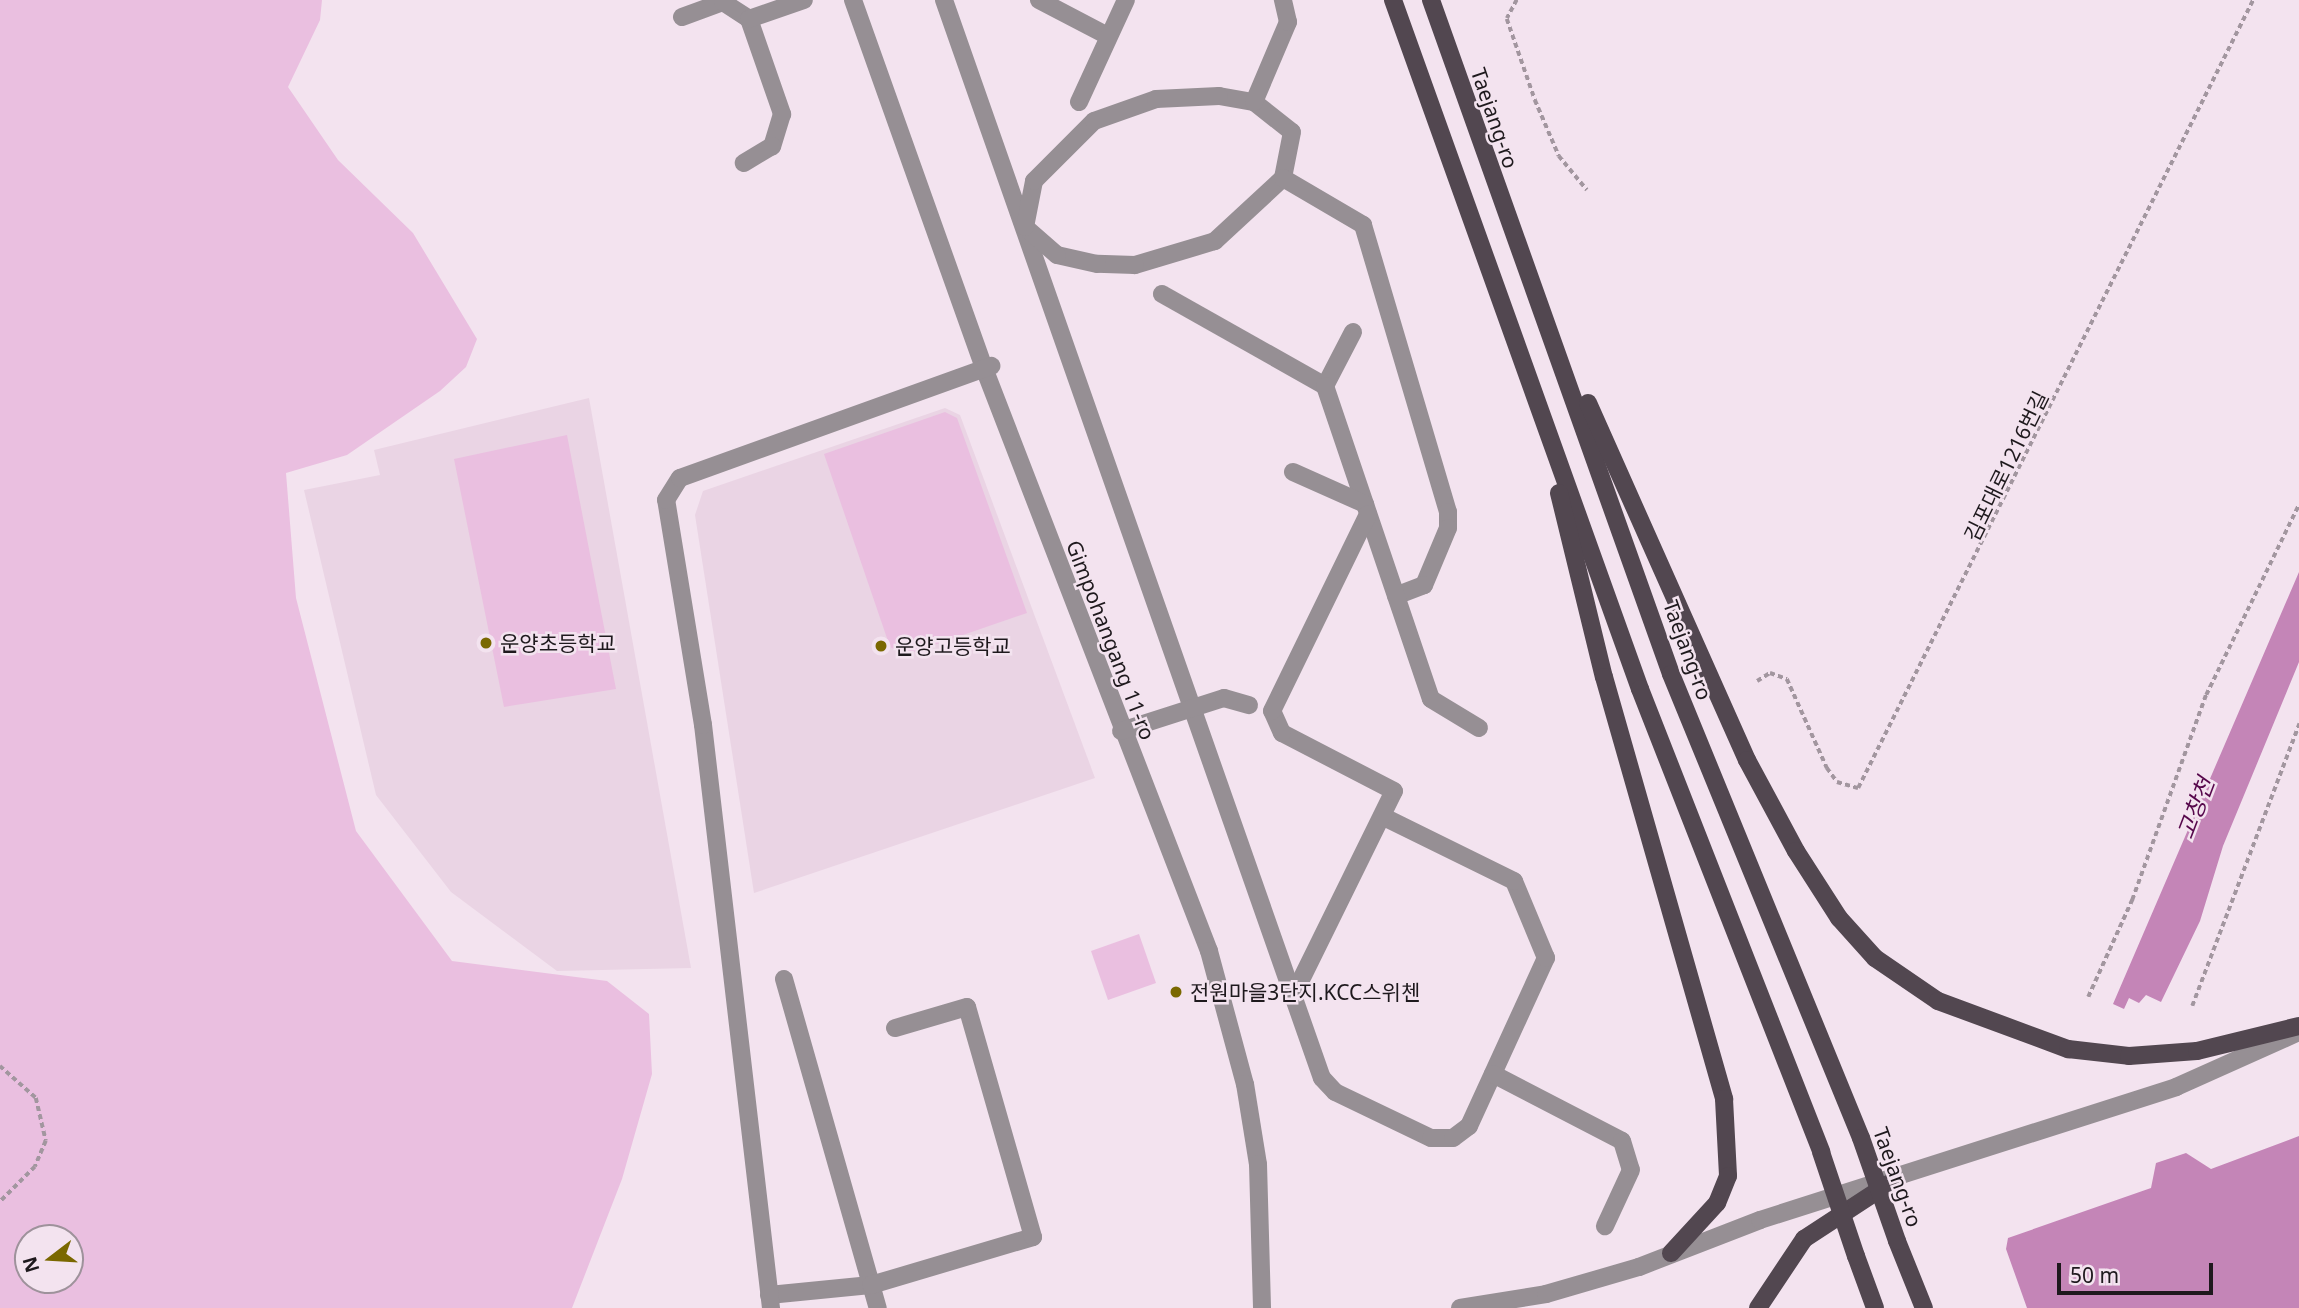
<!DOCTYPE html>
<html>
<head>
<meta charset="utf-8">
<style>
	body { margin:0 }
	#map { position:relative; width:2299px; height:1308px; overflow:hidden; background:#f3e3ef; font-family:"Noto Sans","Noto Sans KR",sans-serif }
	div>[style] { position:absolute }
	.built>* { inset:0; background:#ead4e4 }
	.green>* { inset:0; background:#eabfe0 }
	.water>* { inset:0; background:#c485b7 }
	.path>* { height:3.5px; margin-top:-1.75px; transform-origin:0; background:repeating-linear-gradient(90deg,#a2969f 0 5px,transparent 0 8.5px) }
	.minor>* { height:18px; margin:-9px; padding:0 9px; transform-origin:9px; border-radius:9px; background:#968f94 }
	.major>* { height:18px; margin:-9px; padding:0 9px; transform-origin:9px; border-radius:9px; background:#524750 }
	.major-bridge>* { height:18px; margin:-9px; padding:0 9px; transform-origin:9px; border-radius:9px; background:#524750 }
	.dots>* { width:19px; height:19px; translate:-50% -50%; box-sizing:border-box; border:4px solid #f3e3ef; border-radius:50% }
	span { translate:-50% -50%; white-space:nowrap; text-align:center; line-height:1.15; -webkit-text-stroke:5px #f3e3ef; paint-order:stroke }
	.street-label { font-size:21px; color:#1e191d }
	.poi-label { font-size:21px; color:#1e191d }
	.left { translate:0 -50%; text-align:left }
	.water-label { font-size:23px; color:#56074b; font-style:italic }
	.north { position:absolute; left:14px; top:1224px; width:70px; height:70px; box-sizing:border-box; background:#f3e3ef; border:2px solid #9e929b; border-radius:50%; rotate:253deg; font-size:19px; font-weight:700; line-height:28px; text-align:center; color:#1e191d }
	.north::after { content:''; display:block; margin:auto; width:24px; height:32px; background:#7a6800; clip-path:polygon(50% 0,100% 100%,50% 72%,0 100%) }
	.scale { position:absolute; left:2057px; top:1263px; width:156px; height:32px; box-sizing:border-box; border:4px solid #1e191d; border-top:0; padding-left:9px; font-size:21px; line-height:24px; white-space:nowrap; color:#1e191d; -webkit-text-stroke:5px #f3e3ef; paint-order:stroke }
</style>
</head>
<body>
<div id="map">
	<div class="built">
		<i style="clip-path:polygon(589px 398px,691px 968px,557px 971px,451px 892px,376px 795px,304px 490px,380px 475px,374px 450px)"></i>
		<i style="clip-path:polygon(945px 408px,960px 415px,1095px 778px,754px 893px,695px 515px,703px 491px)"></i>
	</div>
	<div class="green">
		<i style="clip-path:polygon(evenodd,0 0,322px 0,320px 20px,288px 87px,338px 160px,413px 233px,477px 339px,466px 367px,440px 391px,347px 455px,286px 473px,296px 598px,356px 831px,452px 961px,607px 981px,649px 1014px,652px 1074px,622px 1179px,572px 1308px,0 1308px,0 0,28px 1238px,70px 1238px,70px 1280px,28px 1280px,28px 1238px)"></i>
		<i style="clip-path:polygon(945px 412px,957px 418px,1027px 613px,905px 655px,890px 647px,824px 454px)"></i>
		<i style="clip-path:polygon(567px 435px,616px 689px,504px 707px,454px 459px)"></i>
		<i style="clip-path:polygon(1139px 934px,1156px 983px,1108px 1000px,1091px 951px)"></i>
	</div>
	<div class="water">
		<i style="clip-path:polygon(2299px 572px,2299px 662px,2223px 846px,2200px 921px,2161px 1002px,2146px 995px,2139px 1003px,2129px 998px,2124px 1009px,2113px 1004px)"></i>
		<i style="clip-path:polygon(2299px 1136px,2299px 1308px,2027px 1308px,2006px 1249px,2008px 1238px,2151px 1188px,2156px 1163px,2186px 1153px,2211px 1169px)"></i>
	</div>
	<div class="path">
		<i style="left:1517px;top:0;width:21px;rotate:118deg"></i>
		<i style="left:1507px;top:19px;width:86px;rotate:70.9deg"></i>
		<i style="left:1535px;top:100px;width:61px;rotate:66.8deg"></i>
		<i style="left:1559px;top:156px;width:44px;rotate:50.5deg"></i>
		<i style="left:1757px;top:681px;width:15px;rotate:-32deg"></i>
		<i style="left:1770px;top:673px;width:18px;rotate:19deg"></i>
		<i style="left:1787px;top:679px;width:98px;rotate:65.8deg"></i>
		<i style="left:1827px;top:768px;width:17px;rotate:54deg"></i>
		<i style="left:1837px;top:782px;width:22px;rotate:16deg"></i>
		<i style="left:1858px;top:788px;width:881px;rotate:-63.38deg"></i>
		<i style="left:2088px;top:997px;width:107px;rotate:-65.6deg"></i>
		<i style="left:2132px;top:900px;width:218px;rotate:-70.2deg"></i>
		<i style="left:2206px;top:695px;width:212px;rotate:-64deg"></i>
		<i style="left:2192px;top:1006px;width:302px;rotate:-69.2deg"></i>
		<i style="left:0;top:1066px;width:48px;rotate:41.6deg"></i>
		<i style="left:36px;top:1098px;width:44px;rotate:76.9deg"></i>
		<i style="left:46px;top:1141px;width:28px;rotate:113deg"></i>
		<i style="left:35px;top:1167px;width:49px;rotate:135deg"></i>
	</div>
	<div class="minor">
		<i style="left:853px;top:0;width:391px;rotate:70.4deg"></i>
		<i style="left:984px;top:368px;width:625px;rotate:68.9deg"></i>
		<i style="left:1209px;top:951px;width:138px;rotate:74.9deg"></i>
		<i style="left:1245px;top:1084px;width:81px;rotate:80.8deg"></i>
		<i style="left:1258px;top:1164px;width:144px;rotate:88.4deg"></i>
		<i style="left:944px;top:0;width:1142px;rotate:70.68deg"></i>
		<i style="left:1322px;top:1078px;width:19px;rotate:47deg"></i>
		<i style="left:1335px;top:1092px;width:106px;rotate:25.6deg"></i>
		<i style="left:1431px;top:1138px;width:22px"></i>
		<i style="left:1453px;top:1138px;width:20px;rotate:-37deg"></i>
		<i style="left:1469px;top:1126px;width:185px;rotate:-65.4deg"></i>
		<i style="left:1546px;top:958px;width:83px;rotate:-112.6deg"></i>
		<i style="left:1514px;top:881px;width:147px;rotate:-153.8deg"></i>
		<i style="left:1039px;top:0;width:78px;rotate:27.6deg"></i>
		<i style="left:682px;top:17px;width:44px;rotate:-20.1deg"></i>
		<i style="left:723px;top:2px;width:31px;rotate:33deg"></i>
		<i style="left:749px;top:19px;width:101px;rotate:70.8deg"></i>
		<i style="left:782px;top:114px;width:34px;rotate:107deg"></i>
		<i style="left:772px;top:146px;width:33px;rotate:149deg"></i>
		<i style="left:749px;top:19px;width:58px;rotate:-19.1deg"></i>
		<i style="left:1219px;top:96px;width:36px;rotate:10deg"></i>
		<i style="left:1254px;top:102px;width:48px;rotate:38.3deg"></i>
		<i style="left:1292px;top:132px;width:47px;rotate:101.1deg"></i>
		<i style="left:1283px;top:178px;width:93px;rotate:137.2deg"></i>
		<i style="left:1215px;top:241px;width:84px;rotate:163.3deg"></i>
		<i style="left:1135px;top:265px;width:38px;rotate:-178deg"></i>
		<i style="left:1097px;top:264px;width:41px;rotate:-167.3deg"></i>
		<i style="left:1057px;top:255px;width:43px;rotate:-138.8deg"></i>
		<i style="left:1025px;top:227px;width:47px;rotate:-78.9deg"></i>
		<i style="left:1034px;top:181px;width:85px;rotate:-45deg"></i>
		<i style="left:1094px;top:121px;width:66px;rotate:-19.5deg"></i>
		<i style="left:1156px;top:99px;width:63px;rotate:-2.7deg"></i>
		<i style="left:1079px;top:102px;width:112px;rotate:-65.3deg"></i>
		<i style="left:1254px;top:102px;width:87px;rotate:-67deg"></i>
		<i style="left:1288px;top:22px;width:23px;rotate:-103deg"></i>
		<i style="left:1283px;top:178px;width:93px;rotate:30.4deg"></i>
		<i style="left:1363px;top:225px;width:299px;rotate:73.5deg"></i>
		<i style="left:1448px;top:512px;width:16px;rotate:90deg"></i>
		<i style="left:1448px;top:528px;width:62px;rotate:112.8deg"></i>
		<i style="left:1424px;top:585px;width:30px;rotate:159deg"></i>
		<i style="left:1162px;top:294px;width:187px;rotate:29.4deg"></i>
		<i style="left:1353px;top:332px;width:61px;rotate:117.4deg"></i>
		<i style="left:1325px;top:386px;width:330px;rotate:71.3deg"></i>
		<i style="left:1431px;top:699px;width:56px;rotate:31.1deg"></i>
		<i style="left:1293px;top:472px;width:79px;rotate:24deg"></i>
		<i style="left:1121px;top:731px;width:108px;rotate:-17.8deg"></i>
		<i style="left:1224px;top:698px;width:26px;rotate:16deg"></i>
		<i style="left:784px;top:979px;width:342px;rotate:74.1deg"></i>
		<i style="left:1294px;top:994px;width:226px;rotate:-63.8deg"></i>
		<i style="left:1394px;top:791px;width:126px;rotate:-152.6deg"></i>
		<i style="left:1282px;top:733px;width:24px;rotate:-114deg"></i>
		<i style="left:1272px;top:711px;width:219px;rotate:-64deg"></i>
		<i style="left:1493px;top:1074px;width:145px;rotate:27.4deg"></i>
		<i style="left:1622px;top:1141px;width:30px;rotate:73deg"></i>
		<i style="left:1631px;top:1170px;width:62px;rotate:114.9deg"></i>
		<i style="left:769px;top:1295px;width:102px;rotate:-5.6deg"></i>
		<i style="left:871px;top:1285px;width:169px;rotate:-16.5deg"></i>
		<i style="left:1033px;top:1237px;width:239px;rotate:-106deg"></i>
		<i style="left:967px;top:1007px;width:75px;rotate:163.7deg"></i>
		<i style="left:771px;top:1308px;width:587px;rotate:-96.65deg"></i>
		<i style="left:703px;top:725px;width:228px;rotate:-99.3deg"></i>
		<i style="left:666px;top:500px;width:26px;rotate:-58deg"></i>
		<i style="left:680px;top:478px;width:331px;rotate:-19.8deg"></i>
		<i style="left:1460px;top:1308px;width:87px;rotate:-9.2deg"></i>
		<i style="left:1546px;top:1294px;width:97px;rotate:-16.2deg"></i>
		<i style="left:1639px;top:1267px;width:130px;rotate:-21.2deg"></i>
		<i style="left:1760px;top:1220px;width:437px;rotate:-17.7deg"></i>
		<i style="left:2176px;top:1087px;width:135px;rotate:-24.1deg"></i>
	</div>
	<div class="major">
		<i style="left:1393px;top:0;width:732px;rotate:70.28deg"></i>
		<i style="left:1640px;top:689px;width:497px;rotate:68.6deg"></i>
		<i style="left:1431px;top:0;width:715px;rotate:70.4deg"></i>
		<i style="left:1671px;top:674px;width:501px;rotate:67.73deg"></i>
		<i style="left:1588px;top:403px;width:391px;rotate:66deg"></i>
		<i style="left:1747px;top:760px;width:103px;rotate:61.7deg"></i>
		<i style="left:1796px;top:851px;width:80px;rotate:57.3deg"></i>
		<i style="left:1839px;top:918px;width:54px;rotate:48deg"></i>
		<i style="left:1875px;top:958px;width:76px;rotate:34.3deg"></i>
		<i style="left:1938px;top:1001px;width:139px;rotate:20.3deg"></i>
		<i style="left:2068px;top:1049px;width:61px;rotate:6.5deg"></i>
		<i style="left:2129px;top:1056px;width:68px;rotate:-4.2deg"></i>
		<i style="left:2197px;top:1051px;width:105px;rotate:-13.8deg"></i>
		<i style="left:1559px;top:493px;width:189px;rotate:76.3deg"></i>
		<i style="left:1604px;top:677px;width:439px;rotate:74.1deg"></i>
		<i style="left:1724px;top:1099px;width:77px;rotate:87deg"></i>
		<i style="left:1728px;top:1176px;width:29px;rotate:112deg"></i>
		<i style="left:1717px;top:1203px;width:68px;rotate:132.6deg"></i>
		<i style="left:1897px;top:1241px;width:72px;rotate:68.1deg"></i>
		<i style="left:1856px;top:1256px;width:55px;rotate:69.9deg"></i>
		<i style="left:1758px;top:1308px;width:83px;rotate:-56.3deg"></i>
		<i style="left:1804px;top:1239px;width:100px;rotate:-33.2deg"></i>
	</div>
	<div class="major-bridge">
		<i style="left:1861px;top:1138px;width:109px;rotate:70.7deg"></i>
		<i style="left:1821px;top:1152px;width:110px;rotate:71.4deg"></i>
	</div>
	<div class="dots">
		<i style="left:486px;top:643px;background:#7a6800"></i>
		<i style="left:881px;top:646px;background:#7a6800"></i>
		<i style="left:1176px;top:992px;background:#7a6800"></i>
	</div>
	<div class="street-label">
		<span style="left:1495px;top:118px;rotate:71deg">Taejang-ro</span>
		<span style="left:2006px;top:466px;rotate:-64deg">김포대로1216번길</span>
		<span style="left:1111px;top:640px;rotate:69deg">Gimpohangang 11-ro</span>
		<span style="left:1688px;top:650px;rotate:70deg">Taejang-ro</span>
		<span style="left:1898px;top:1177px;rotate:70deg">Taejang-ro</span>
	</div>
	<div class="poi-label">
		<span class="left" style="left:500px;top:643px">운양초등학교</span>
		<span class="left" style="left:895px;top:646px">운양고등학교</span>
		<span class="left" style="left:1190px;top:992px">전원마을3단지.KCC스위첸</span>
	</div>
	<div class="water-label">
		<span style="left:2195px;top:808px;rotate:-69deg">고창천</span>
	</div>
	<div class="north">N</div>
	<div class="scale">50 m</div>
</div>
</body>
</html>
